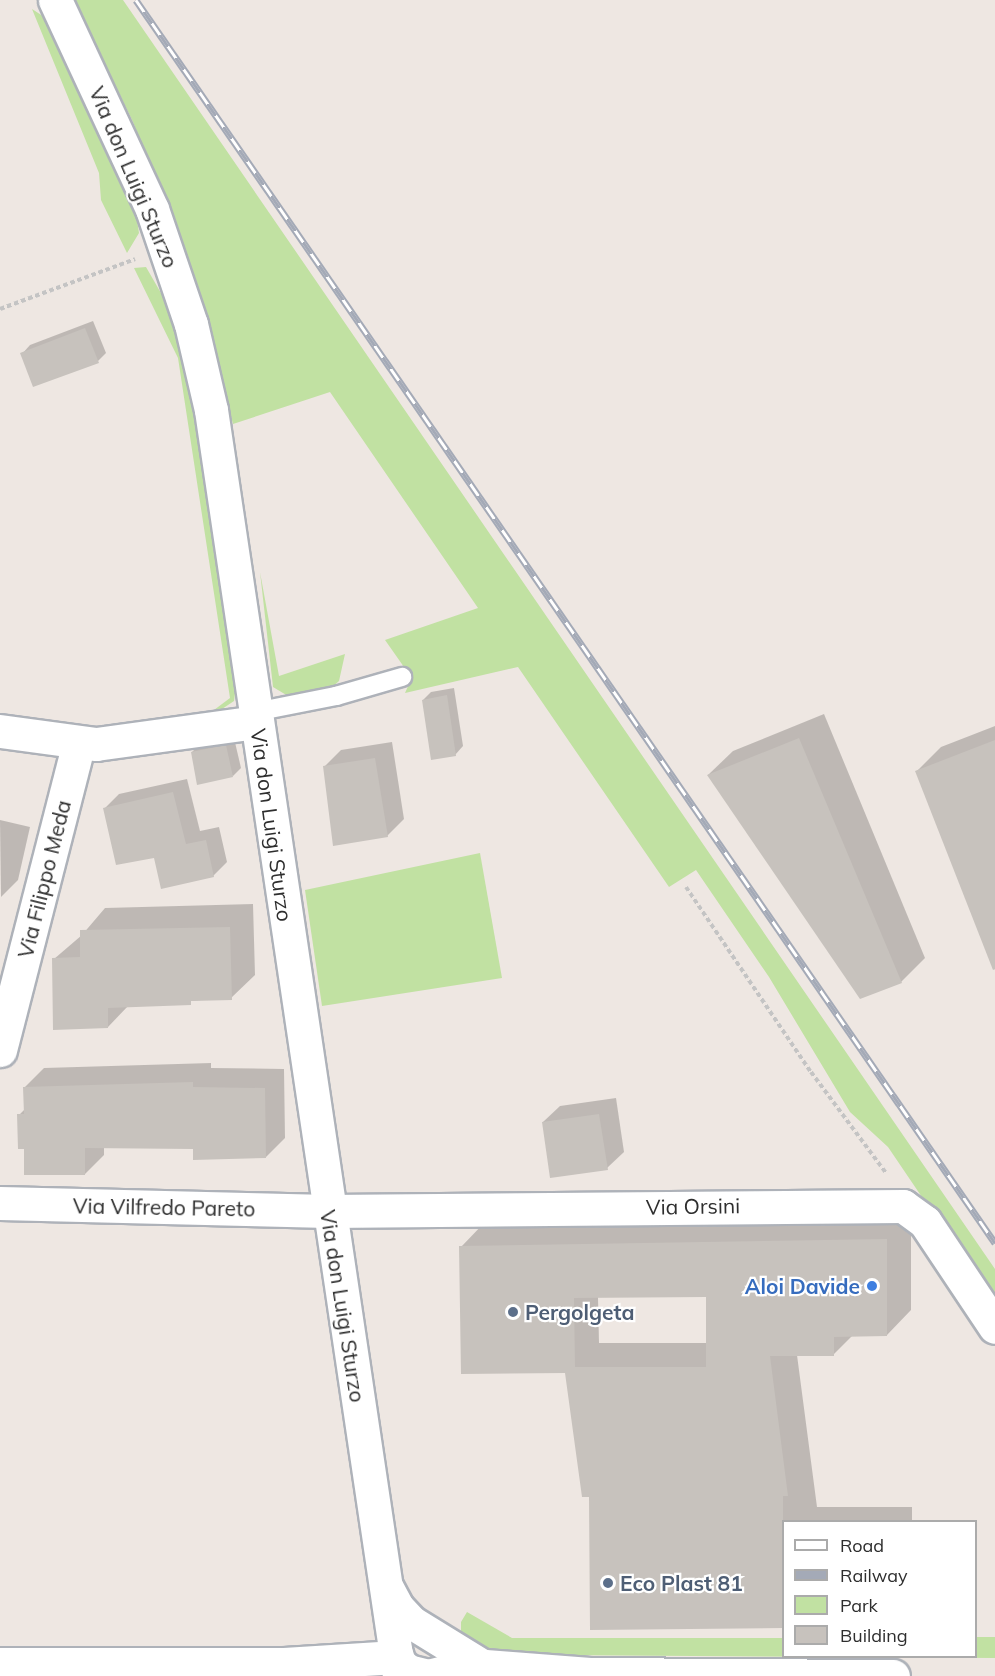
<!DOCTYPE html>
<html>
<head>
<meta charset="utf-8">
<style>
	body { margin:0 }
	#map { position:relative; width:995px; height:1676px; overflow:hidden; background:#eee7e2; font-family:Mulish,sans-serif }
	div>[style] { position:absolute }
	.green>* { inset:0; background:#c1e1a2 }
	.shadow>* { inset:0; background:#0003 }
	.building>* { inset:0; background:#c7c2bd }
	.path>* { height:4px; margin-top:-2px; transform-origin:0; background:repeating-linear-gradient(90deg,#c4c4c4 0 4.5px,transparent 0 7.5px) }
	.roads { filter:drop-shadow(2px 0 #aeb2b9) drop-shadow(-2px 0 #aeb2b9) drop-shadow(0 2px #aeb2b9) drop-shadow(0 -2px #aeb2b9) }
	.service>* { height:18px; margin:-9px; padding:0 9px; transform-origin:9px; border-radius:9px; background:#fff }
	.minor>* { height:33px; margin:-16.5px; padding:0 16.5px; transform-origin:16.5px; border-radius:16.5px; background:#fff }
	.rail>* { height:7px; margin-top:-3.5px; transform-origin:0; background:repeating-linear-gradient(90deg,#fff 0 14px,#a4aab7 0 28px); box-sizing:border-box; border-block:2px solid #a4aab7 }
	.dots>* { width:16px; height:16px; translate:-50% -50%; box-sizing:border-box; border:3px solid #fff; border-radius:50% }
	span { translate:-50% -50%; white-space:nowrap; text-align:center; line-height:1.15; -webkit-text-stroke:4.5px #fff; paint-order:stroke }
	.street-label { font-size:21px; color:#2e2e2e }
	.shop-label { font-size:21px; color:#366cbe; font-weight:700 }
	.right { translate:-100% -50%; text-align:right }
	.service-label { font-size:21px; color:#4e5e75; font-weight:700 }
	.left { translate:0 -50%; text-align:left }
	.legend { position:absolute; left:782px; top:1520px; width:195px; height:138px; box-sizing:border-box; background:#fff; border:2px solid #ababab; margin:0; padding:8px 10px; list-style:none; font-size:18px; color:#2e2e2e }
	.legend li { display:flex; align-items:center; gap:12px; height:30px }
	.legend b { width:30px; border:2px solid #ababab }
</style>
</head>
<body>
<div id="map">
	<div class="green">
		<i style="clip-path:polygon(74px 0,123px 0,995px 1269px,995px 1305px,888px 1147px,850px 1112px,769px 977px,696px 870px,669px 887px,518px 667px,405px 693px,409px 684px,404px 667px,385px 640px,478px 608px,330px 392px,233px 424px,193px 274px,133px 122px)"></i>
		<i style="clip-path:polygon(32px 9px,49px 20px,135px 207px,139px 233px,127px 253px,101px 200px,99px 173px)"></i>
		<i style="clip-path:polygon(146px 267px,169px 307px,195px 406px,236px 686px,234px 701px,219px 711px,214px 710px,230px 698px,178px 358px,134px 268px)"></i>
		<i style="clip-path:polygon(260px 572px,279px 676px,345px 654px,339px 681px,330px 689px,288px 696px,273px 687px)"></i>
		<i style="clip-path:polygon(480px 853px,502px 978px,322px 1006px,305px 890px)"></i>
		<i style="clip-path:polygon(467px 1612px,512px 1638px,783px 1638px,784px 1656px,976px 1656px,976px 1637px,995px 1637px,995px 1658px,551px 1655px,484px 1648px,461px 1637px,461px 1622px)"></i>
	</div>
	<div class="shadow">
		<i style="clip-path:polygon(93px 321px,106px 353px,98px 361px,22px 354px,30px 345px)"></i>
		<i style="clip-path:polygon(454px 688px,463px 746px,455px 755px,423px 700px,431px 692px)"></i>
		<i style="clip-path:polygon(824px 714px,925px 958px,901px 982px,708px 775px,733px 751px)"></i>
		<i style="clip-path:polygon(995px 726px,995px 970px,917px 771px,941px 747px)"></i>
		<i style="clip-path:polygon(234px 738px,241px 768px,233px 776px,192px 752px,200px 744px)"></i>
		<i style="clip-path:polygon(392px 742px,404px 819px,387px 836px,324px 767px,341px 750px)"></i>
		<i style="clip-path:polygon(187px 779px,200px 831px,219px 827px,227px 862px,213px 876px,105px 808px,119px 794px)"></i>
		<i style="clip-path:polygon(0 820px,30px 827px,18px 880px,1px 897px)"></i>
		<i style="clip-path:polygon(253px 904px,255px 975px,231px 998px,129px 1005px,108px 1027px,54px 959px,82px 935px,105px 908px)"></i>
		<i style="clip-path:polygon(211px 1063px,211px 1068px,284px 1069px,285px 1138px,266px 1157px,195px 1148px,104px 1147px,104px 1155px,85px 1174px,26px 1148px,19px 1115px,25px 1109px,25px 1087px,44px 1068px)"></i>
		<i style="clip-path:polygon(616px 1098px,624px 1152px,607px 1168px,543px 1122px,560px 1106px)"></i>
		<i style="clip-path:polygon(evenodd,911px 1215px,911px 1310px,887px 1335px,853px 1335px,833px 1355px,797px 1355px,817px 1507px,912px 1507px,912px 1522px,784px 1522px,784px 1626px,591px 1628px,591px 1496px,567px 1371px,461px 1247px,485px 1222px,911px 1215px,708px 1296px,708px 1343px,599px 1343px,598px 1297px,708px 1296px)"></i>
	</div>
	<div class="building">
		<i style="clip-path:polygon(85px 328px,99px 363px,33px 387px,20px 353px)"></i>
		<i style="clip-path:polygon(447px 695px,456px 756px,431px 760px,422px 700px)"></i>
		<i style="clip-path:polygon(799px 738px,902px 983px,860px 999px,707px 775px)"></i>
		<i style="clip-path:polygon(995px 740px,995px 969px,993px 970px,915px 771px)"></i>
		<i style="clip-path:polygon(226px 745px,233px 777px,197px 785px,191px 752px)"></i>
		<i style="clip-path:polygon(375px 758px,388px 837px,333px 846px,323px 766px)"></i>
		<i style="clip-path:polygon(173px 792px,186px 844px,206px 840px,214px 877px,161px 889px,154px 858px,116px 865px,103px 808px)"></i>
		<i style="clip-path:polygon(230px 927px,232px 1000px,191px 1001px,191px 1005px,108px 1008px,108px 1028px,53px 1030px,52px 958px,80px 957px,80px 930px)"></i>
		<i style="clip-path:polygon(193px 1082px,193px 1087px,265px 1088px,266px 1158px,193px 1160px,193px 1149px,85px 1148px,85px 1175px,24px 1175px,24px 1149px,18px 1149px,17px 1114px,24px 1114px,23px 1087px)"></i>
		<i style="clip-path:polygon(599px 1114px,608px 1170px,550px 1178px,542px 1122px)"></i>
		<i style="clip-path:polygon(evenodd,887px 1239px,887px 1336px,834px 1337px,834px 1356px,770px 1356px,788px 1496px,783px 1496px,783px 1628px,590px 1630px,589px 1497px,582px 1497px,565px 1373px,461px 1374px,459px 1246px,887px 1239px,706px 1297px,706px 1367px,575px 1367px,574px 1298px,706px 1297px)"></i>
	</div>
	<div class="path">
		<i style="left:0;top:309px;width:144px;rotate:-20.3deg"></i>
		<i style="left:686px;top:887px;width:223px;rotate:56deg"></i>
		<i style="left:811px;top:1072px;width:126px;rotate:53.4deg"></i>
	</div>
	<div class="roads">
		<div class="service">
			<i style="left:255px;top:712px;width:83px;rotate:-11.2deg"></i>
			<i style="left:336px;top:696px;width:69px;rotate:-16.1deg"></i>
		</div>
		<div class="minor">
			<i style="left:55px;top:0;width:230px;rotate:65.1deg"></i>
			<i style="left:152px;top:209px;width:121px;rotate:71.3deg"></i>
			<i style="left:191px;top:324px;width:88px;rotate:76.9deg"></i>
			<i style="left:211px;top:410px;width:1280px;rotate:81.55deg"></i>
			<i style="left:0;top:731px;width:97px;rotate:7.7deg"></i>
			<i style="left:96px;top:744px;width:162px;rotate:-7.8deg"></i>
			<i style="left:0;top:1050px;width:317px;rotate:-75.6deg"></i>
			<i style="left:0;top:1203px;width:328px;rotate:1.4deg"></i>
			<i style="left:328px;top:1211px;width:575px;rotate:-0.5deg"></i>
			<i style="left:903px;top:1206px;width:27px;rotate:36deg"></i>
			<i style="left:925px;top:1222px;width:126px;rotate:56.3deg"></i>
			<i style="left:387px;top:1588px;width:21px;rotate:62deg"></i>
			<i style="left:397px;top:1607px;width:21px;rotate:47deg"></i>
			<i style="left:411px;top:1622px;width:82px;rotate:31.6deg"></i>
			<i style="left:395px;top:1650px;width:14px;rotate:73deg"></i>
			<i style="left:399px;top:1663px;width:12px;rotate:42deg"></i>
			<i style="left:408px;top:1671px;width:21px;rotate:14deg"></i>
			<i style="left:428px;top:1676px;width:45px;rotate:-14deg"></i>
			<i style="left:472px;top:1665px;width:118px;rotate:4.4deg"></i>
			<i style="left:590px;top:1674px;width:303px;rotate:0.4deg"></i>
			<i style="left:0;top:1664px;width:284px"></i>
			<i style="left:284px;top:1664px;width:112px;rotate:-3.6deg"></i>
		</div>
	</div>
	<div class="rail">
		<i style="left:136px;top:0;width:1511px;rotate:55.35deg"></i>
	</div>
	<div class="dots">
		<i style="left:872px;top:1286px;background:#3f7fe0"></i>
		<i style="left:513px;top:1312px;background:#5c6f8a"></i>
		<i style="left:608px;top:1583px;background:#5c6f8a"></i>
	</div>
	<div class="street-label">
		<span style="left:134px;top:177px;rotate:67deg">Via don Luigi Sturzo</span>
		<span style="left:272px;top:825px;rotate:82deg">Via don Luigi Sturzo</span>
		<span style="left:44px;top:879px;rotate:-76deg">Via Filippo Meda</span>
		<span style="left:693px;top:1206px;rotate:-1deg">Via Orsini</span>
		<span style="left:164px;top:1207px;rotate:1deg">Via Vilfredo Pareto</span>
		<span style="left:343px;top:1306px;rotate:81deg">Via don Luigi Sturzo</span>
	</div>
	<div class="shop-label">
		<span class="right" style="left:860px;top:1286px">Aloi Davide</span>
	</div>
	<div class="service-label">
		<span class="left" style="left:525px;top:1312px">Pergolgeta</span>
		<span class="left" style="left:620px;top:1583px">Eco Plast 81</span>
	</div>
	<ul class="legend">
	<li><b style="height:8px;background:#fff"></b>Road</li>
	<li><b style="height:8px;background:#a4aab7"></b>Railway</li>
	<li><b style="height:16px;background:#c1e1a2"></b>Park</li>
	<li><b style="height:16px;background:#c7c2bd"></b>Building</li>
	</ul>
</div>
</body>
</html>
